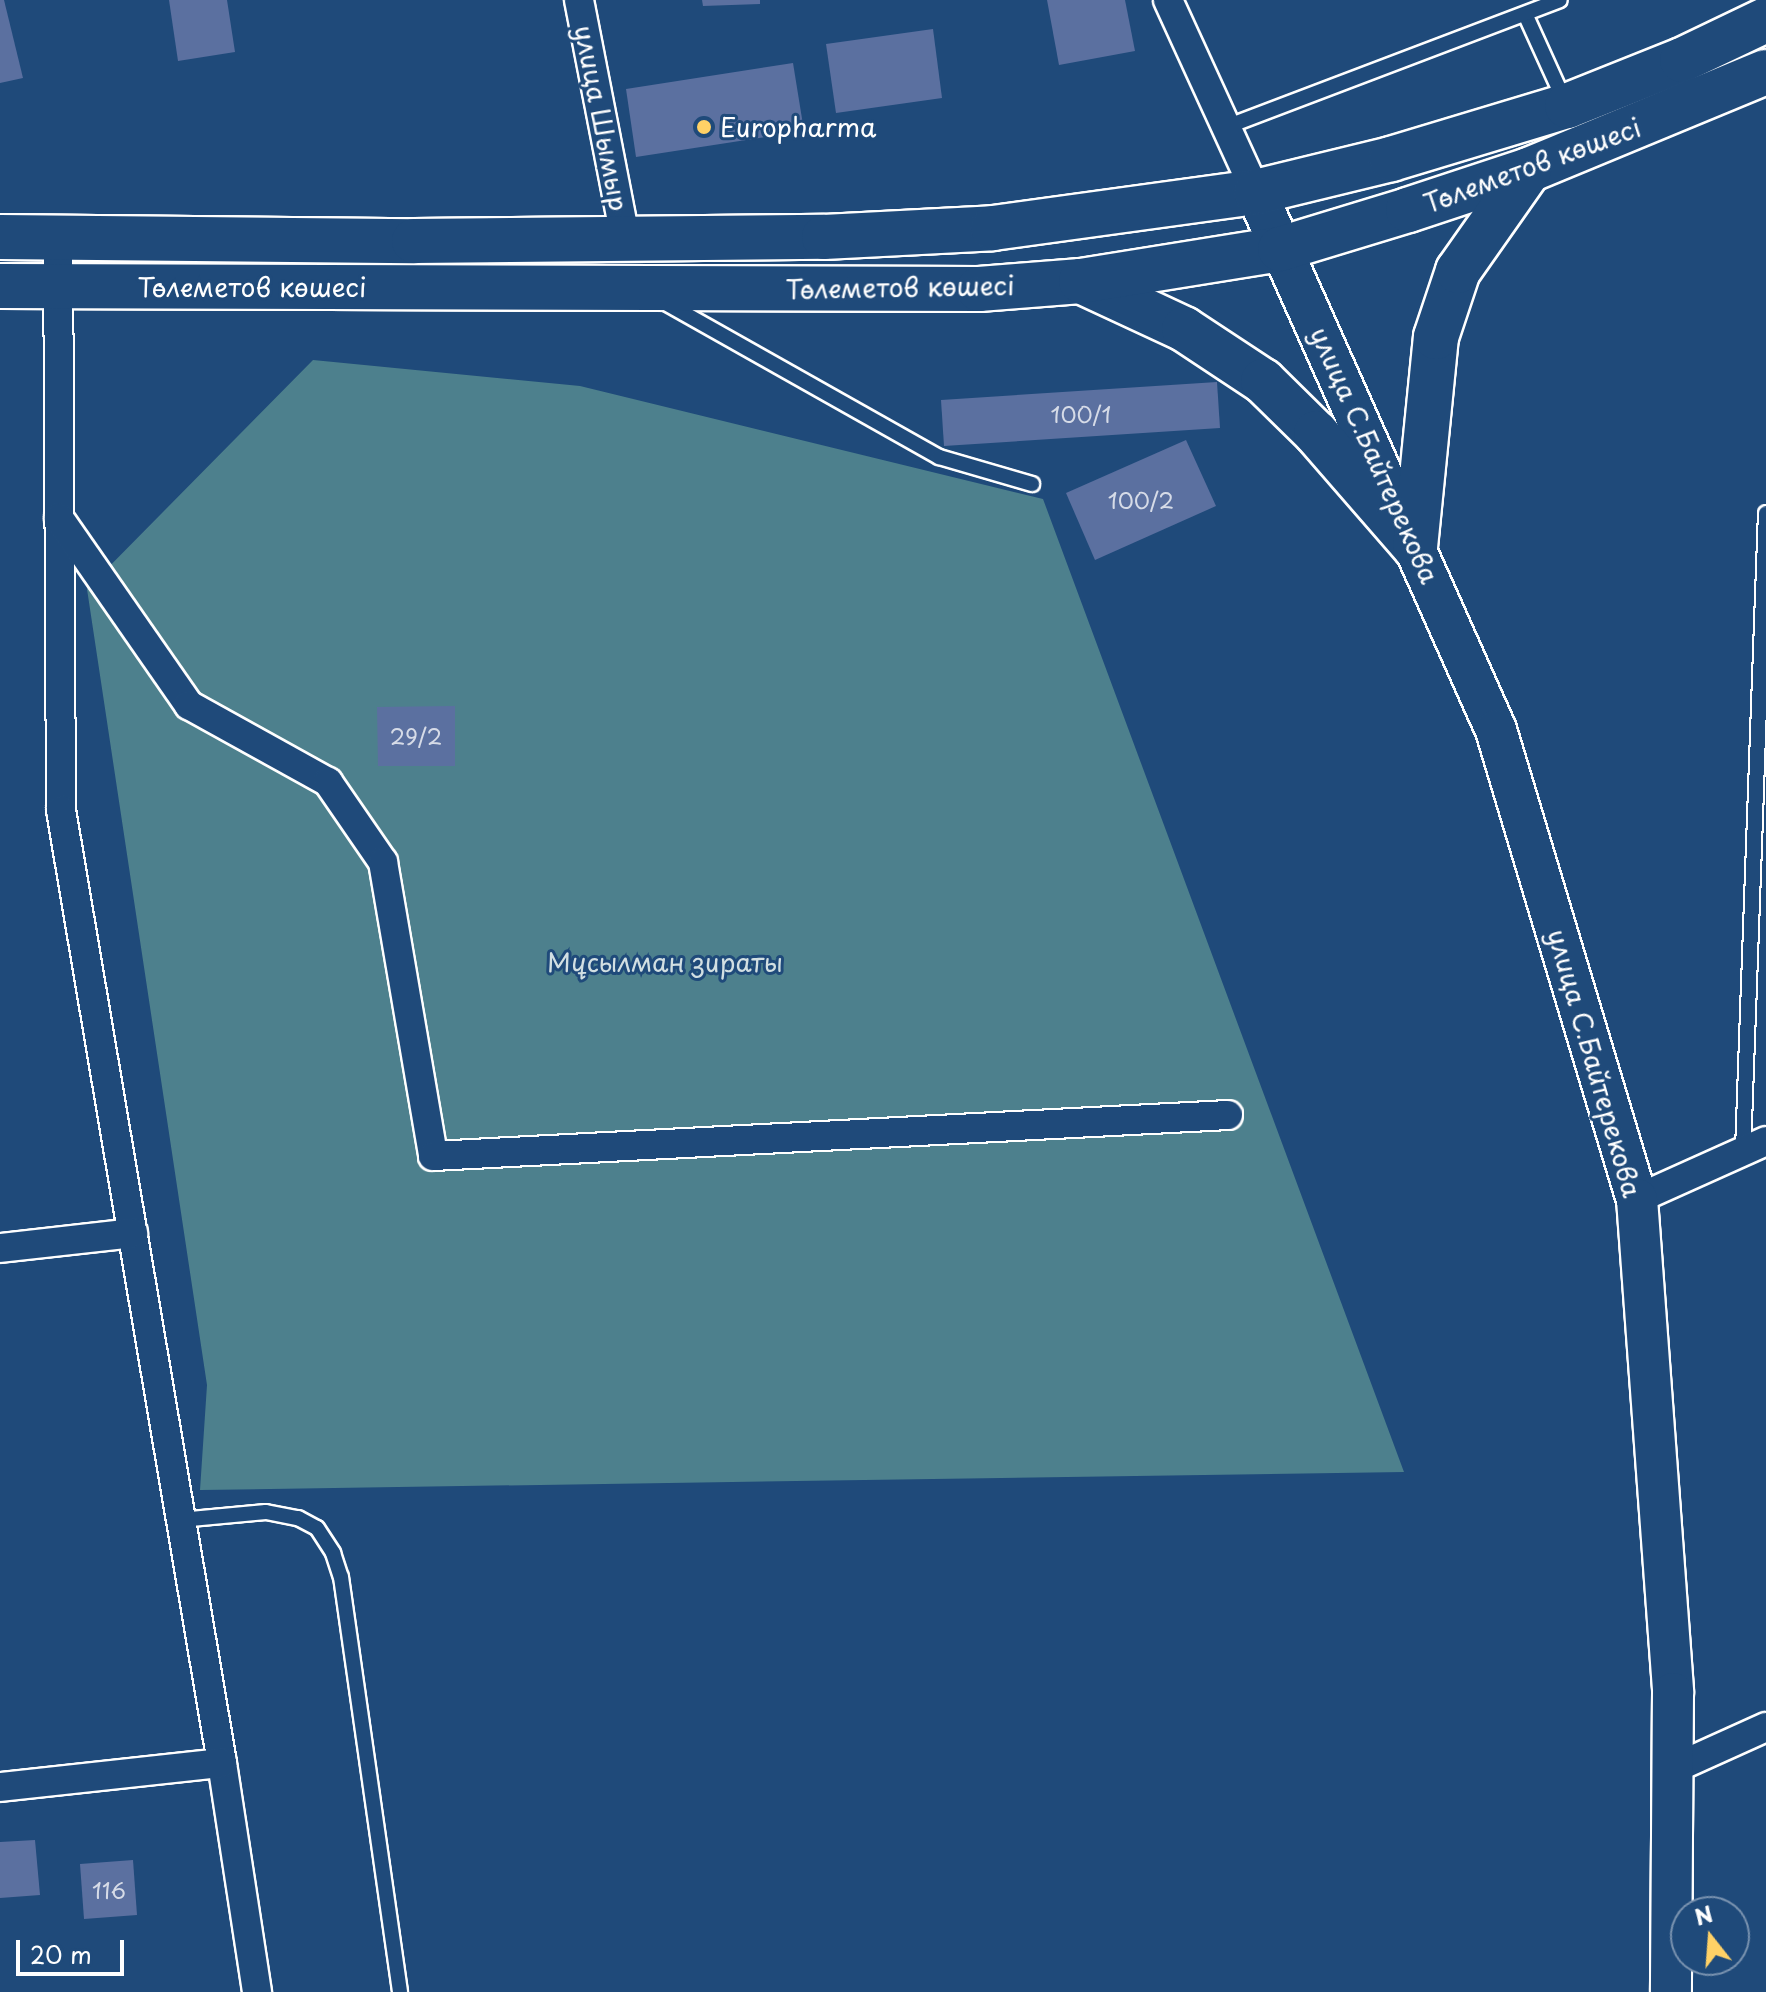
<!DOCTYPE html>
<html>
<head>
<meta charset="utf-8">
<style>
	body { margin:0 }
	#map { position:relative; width:1766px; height:1992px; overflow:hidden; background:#1f4a7a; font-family:"Playpen Sans",sans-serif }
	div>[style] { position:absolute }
	.green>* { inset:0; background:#4d808d }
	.building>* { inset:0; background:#5b70a0 }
	.roads { filter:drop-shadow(2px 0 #fff) drop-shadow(-2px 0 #fff) drop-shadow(0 2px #fff) drop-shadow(0 -2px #fff) }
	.lane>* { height:14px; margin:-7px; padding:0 7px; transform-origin:7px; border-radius:7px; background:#1f4a7a }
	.street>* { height:28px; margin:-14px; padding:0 14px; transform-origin:14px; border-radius:14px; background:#1f4a7a }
	.secondary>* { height:40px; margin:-20px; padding:0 20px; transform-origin:20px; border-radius:20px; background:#1f4a7a }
	.primary>* { height:44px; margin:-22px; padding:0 22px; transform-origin:22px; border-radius:22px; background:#1f4a7a }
	.dots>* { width:22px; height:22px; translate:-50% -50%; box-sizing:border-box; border:4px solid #1f4a7a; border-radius:50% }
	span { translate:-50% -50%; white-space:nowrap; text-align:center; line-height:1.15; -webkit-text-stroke:6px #1f4a7a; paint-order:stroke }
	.number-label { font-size:22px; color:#d6dbe7 }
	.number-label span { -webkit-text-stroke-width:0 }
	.street-label { font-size:26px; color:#fff }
	.poi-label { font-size:26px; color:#fff }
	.left { translate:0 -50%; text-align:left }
	.park-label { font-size:26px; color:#d2dfe2 }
	.north { position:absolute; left:1670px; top:1896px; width:80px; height:80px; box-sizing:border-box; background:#1f4a7a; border:2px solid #7992af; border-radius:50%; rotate:343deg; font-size:22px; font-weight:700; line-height:32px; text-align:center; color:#fff }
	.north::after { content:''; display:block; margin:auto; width:28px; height:36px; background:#ffd166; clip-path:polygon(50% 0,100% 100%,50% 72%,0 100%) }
	.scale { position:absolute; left:16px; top:1940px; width:108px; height:36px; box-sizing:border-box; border:4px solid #fff; border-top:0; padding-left:10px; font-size:24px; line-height:28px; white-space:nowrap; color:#fff; -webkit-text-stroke:6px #1f4a7a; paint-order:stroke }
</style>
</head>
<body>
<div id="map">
	<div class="green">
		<i style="clip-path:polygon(313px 360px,580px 386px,1043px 499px,1404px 1472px,200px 1490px,207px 1385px,87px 589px)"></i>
	</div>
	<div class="building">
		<i style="clip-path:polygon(0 0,4px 0,23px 78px,0 83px)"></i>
		<i style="clip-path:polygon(169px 0,227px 0,235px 52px,178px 61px)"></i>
		<i style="clip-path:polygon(702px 0,760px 0,760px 4px,703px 6px)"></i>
		<i style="clip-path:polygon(1047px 0,1125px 0,1135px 51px,1059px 65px)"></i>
		<i style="clip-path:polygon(933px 29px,942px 98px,836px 113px,826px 44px)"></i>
		<i style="clip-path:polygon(793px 63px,804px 131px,636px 157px,626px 89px)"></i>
		<i style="clip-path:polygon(1217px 382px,1220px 428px,944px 446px,941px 400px)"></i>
		<i style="clip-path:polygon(1186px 440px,1216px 506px,1095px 560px,1066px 493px)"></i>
		<i style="clip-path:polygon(455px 706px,455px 766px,378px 766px,377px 707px)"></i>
		<i style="clip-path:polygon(35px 1840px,40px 1895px,0 1898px,0 1842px)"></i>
		<i style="clip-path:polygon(133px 1860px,137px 1915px,84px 1919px,80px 1864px)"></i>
	</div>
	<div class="roads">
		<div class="lane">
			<i style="left:1526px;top:16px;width:94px;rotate:65.6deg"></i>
			<i style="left:1226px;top:127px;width:357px;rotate:-20.8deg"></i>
			<i style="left:664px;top:302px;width:316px;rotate:29.4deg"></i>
			<i style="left:939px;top:457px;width:97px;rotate:16.2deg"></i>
			<i style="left:1743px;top:1151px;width:638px;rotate:-87.94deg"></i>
			<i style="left:180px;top:1520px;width:86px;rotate:-5.3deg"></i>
			<i style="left:266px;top:1512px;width:33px;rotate:11deg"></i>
			<i style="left:298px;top:1518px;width:21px;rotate:28deg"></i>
			<i style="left:317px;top:1528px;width:30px;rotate:57deg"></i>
			<i style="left:333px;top:1553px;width:25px;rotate:72deg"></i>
			<i style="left:341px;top:1577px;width:419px;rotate:81.9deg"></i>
		</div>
		<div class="street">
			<i style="left:579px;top:0;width:241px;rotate:79deg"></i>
			<i style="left:1168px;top:0;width:211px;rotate:65.4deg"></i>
			<i style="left:58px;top:238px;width:572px;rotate:89.7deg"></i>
			<i style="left:61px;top:810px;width:967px;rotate:80.41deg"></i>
			<i style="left:222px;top:1763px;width:232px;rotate:81.3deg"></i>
			<i style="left:59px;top:518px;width:228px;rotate:55.2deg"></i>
			<i style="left:189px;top:705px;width:159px;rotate:29deg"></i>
			<i style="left:328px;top:782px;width:97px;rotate:55.5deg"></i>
			<i style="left:383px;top:862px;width:298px;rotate:80.3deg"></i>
			<i style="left:433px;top:1156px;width:796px;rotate:-2.95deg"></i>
			<i style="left:1637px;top:1199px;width:141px;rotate:-24.2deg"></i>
			<i style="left:0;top:1248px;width:134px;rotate:-6.4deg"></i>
			<i style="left:1673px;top:1769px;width:102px;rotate:-24.3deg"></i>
			<i style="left:0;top:1787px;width:223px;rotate:-6.2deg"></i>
		</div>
		<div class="secondary">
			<i style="left:1256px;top:192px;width:589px;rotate:65.96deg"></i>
			<i style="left:1496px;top:730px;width:490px;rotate:73.3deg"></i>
			<i style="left:1637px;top:1199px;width:495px;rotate:85.8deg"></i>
			<i style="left:1673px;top:1693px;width:299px;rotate:90.4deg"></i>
		</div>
		<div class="primary">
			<i style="left:0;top:237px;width:414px;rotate:0.6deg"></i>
			<i style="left:414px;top:241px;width:410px;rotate:-0.6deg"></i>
			<i style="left:824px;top:237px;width:169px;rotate:-3deg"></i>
			<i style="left:993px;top:228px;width:265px;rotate:-7.8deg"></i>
			<i style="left:1256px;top:192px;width:139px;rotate:-13.7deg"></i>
			<i style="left:1391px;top:159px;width:184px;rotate:-16.8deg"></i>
			<i style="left:1567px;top:106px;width:124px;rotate:-21.8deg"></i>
			<i style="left:1682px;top:60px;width:93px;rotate:-25.5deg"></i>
			<i style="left:1081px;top:281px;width:114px;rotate:25deg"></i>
			<i style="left:1184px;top:329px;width:95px;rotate:33.4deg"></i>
			<i style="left:1263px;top:381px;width:74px;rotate:44.5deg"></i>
			<i style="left:1316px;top:433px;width:151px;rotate:49deg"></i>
			<i style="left:0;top:286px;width:979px;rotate:0.18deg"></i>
			<i style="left:979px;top:289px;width:102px;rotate:-4.5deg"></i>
			<i style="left:1081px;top:281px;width:202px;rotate:-9.1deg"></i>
			<i style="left:1280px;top:249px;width:134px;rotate:-16.9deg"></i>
			<i style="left:1408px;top:210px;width:127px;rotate:-18.3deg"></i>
			<i style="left:1529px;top:170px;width:256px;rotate:-22.5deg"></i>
			<i style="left:1415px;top:547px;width:211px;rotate:-84.3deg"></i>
			<i style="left:1436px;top:337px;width:70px;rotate:-71.6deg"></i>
			<i style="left:1458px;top:271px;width:123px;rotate:-54.9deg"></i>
		</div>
	</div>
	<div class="dots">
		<i style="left:704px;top:127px;background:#ffd166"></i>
	</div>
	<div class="number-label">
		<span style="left:1081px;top:414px">100/1</span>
		<span style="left:1141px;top:500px">100/2</span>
		<span style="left:416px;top:736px">29/2</span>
		<span style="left:109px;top:1890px">116</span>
	</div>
	<div class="street-label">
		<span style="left:602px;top:118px;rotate:79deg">улица Шымыр</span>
		<span style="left:1532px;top:165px;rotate:-20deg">Төлеметов көшесі</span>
		<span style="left:252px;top:287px">Төлеметов көшесі</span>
		<span style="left:900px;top:287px;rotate:-1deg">Төлеметов көшесі</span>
		<span style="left:1375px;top:455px;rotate:66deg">улица С.Байтерекова</span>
		<span style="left:1595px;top:1063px;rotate:74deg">улица С.Байтерекова</span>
	</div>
	<div class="poi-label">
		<span class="left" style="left:720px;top:127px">Europharma</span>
	</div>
	<div class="park-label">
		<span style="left:665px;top:962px">Мұсылман зираты</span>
	</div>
	<div class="north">N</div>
	<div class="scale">20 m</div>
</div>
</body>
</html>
